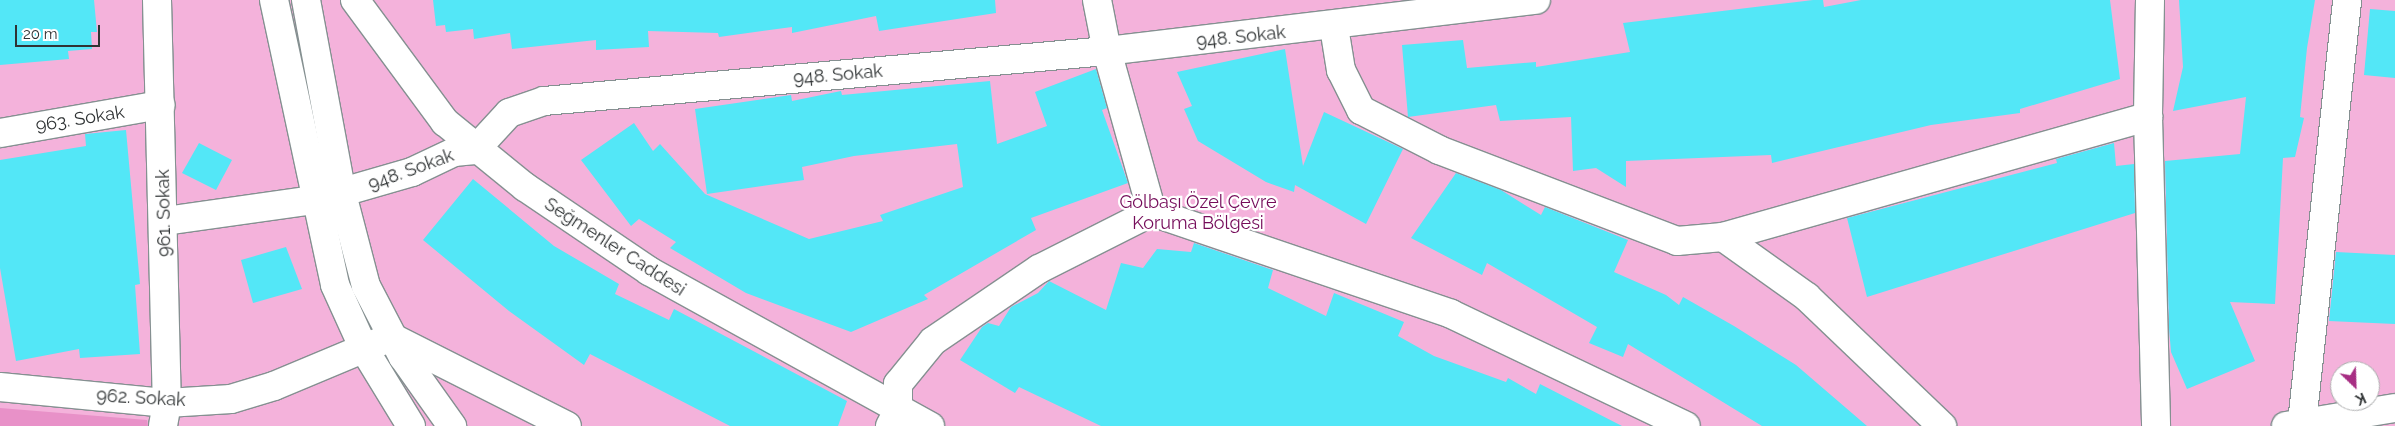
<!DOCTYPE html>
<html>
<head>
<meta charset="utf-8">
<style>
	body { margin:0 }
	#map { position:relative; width:2395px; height:426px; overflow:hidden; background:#e2eeef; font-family:Raleway,sans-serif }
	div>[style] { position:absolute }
	.green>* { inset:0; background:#f4b2db }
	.forest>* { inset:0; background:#e891c8 }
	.building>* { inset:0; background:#53e7f7 }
	.roads { filter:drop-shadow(1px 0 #859091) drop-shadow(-1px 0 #859091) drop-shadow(0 1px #859091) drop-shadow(0 -1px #859091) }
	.minor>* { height:28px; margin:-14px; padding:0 14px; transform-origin:14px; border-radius:14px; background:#fff }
	.tertiary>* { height:28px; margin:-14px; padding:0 14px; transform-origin:14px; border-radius:14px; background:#fff }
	span { translate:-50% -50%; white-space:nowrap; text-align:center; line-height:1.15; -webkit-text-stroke:4.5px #fff; paint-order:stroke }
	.street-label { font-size:18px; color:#2f3334 }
	.park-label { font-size:18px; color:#750c5a }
	.north { position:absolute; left:2330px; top:361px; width:50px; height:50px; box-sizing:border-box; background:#fff; border:1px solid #acadae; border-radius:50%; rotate:156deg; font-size:14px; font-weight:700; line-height:20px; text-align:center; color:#2f3334 }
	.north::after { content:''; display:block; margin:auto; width:18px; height:22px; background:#a72e83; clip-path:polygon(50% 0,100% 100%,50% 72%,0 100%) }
	.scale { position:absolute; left:15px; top:25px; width:85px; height:22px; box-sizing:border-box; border:2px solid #2f3334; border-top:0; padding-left:6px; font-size:15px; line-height:18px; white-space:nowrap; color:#2f3334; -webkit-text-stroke:4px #fff; paint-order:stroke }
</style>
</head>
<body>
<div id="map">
	<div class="green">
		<i style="clip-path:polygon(evenodd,0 0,2395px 0,2395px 426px,0 426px,0 0,2340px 371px,2370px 371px,2370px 401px,2340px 401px,2340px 371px)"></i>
	</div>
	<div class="forest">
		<i style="clip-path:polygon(0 408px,147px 420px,148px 426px,0 426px)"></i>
	</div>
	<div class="building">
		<i style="clip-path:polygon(0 0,94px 0,97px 32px,91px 32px,92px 49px,68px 51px,69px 59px,0 65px)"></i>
		<i style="clip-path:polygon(433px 0,995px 0,996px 13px,879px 31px,876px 16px,792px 33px,792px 27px,719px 37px,718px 33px,648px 31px,649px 47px,596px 50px,596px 40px,512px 49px,510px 33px,474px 39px,473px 29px,446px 32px,445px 25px,436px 26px)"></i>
		<i style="clip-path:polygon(1813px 0,1823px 0,1824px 7px,1861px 0,2110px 0,2120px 79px,2020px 109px,2020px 113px,1931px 125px,1772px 163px,1771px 155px,1626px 161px,1626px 187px,1596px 168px,1573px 171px,1571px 117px,1500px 121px,1496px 105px,1408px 117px,1402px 45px,1463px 40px,1467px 68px,1536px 62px,1536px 67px,1630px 52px,1623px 23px)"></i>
		<i style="clip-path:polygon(2179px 0,2315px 0,2307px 48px,2300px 117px,2304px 118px,2295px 157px,2283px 158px,2275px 304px,2230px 302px,2255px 361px,2187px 389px,2171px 352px,2169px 328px,2165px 161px,2240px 154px,2246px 97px,2173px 111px,2183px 67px)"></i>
		<i style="clip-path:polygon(2370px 9px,2395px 11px,2395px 78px,2364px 75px)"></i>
		<i style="clip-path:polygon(1285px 49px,1303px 166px,1324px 112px,1403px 149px,1366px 224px,1295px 185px,1294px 192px,1266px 182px,1198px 141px,1184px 109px,1192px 106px,1177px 72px)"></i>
		<i style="clip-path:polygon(1096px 69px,1107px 108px,1102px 110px,1128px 183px,1031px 218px,1036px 230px,924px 295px,928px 299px,851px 332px,746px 293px,670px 248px,676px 242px,639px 219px,631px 226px,581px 160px,634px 123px,653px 151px,660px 144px,705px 194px,809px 239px,883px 221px,880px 215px,963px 187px,957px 144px,854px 156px,802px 167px,804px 180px,707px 194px,695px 109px,791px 95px,792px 101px,841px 91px,842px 95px,990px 81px,997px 144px,1047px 126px,1035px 92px)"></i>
		<i style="clip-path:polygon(126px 130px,140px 284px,135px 285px,140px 354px,80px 358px,79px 349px,16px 361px,0 268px,0 160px,86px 146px,85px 134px)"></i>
		<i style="clip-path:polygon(199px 143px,232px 160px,216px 190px,182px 173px)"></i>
		<i style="clip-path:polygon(2114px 143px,2116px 166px,2134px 164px,2135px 213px,1867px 297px,1847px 218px,2057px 163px,2056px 159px)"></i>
		<i style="clip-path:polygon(1456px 173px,1501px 190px,1541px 215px,1545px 207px,1628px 240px,1614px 272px,1666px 295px,1679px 305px,1683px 297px,1734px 326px,1796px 365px,1867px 426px,1762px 426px,1628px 344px,1623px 357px,1589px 343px,1597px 327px,1487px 263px,1482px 275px,1411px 238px)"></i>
		<i style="clip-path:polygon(473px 179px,554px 246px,619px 284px,615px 294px,669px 320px,674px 309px,847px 401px,838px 426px,730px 426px,590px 354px,584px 365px,509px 311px,423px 240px)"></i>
		<i style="clip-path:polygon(1194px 243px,1273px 270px,1268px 288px,1326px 316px,1334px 293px,1404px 322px,1398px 336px,1434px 356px,1506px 382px,1508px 378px,1536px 394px,1540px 384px,1622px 426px,1101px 426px,1019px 387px,1015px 393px,960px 360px,982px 327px,988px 323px,999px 326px,1011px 307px,1038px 293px,1049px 281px,1106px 310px,1121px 263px,1143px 268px,1157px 249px,1191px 252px)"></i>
		<i style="clip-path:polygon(286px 247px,302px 289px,253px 303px,241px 260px)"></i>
		<i style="clip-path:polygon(2336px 252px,2395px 255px,2395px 324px,2329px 321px)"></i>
	</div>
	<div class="roads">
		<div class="minor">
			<i style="left:157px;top:0;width:403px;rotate:88.6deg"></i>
			<i style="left:167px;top:403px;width:23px;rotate:100deg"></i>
			<i style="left:1097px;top:0;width:52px;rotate:78.9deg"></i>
			<i style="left:1107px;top:51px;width:167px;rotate:74.4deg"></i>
			<i style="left:2150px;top:0;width:117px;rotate:91deg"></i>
			<i style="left:2148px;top:117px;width:309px;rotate:88.5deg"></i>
			<i style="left:1334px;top:27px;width:44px;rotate:80.8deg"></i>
			<i style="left:1341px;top:70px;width:45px;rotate:63.4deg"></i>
			<i style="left:1361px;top:110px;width:88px;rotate:27.1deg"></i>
			<i style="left:1439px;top:150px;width:255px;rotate:20.9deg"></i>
			<i style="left:1677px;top:241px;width:46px;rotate:-5deg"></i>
			<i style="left:1723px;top:237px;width:103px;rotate:35.5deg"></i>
			<i style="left:1807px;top:297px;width:187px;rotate:43.7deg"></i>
			<i style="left:0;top:133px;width:163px;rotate:-9.9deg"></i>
			<i style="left:165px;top:221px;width:151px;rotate:-8deg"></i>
			<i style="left:315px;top:200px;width:101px;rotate:-16.1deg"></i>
			<i style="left:412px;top:172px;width:47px;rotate:-25.5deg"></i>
			<i style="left:454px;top:152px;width:21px;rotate:-5deg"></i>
			<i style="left:475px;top:150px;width:50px;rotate:-47.4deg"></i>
			<i style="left:509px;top:113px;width:37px;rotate:-19deg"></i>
			<i style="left:544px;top:101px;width:565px;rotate:-5.08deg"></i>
			<i style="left:1107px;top:51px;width:432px;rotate:-6.8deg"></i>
			<i style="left:1723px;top:237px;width:442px;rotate:-15.8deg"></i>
			<i style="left:0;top:387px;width:168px;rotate:5.5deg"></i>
			<i style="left:167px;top:403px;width:64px;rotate:-3.6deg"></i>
			<i style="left:231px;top:399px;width:45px;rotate:-16.8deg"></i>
			<i style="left:274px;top:386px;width:127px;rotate:-22.7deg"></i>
			<i style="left:391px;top:337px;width:197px;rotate:26.8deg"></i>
			<i style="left:2302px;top:423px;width:425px;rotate:-83.9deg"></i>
			<i style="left:890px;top:426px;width:17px;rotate:-62deg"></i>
			<i style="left:898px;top:411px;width:27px;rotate:-90deg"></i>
			<i style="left:898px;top:384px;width:55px;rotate:-50.9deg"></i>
			<i style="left:933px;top:341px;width:128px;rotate:-34.2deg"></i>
			<i style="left:1039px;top:269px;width:127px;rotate:-26.8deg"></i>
			<i style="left:1152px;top:212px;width:316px;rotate:18.8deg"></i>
			<i style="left:1451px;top:314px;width:260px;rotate:25.5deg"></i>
			<i style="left:2286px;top:426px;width:110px;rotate:-9.4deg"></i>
		</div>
		<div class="tertiary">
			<i style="left:274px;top:0;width:291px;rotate:77.9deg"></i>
			<i style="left:335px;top:285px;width:70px;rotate:65.6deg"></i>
			<i style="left:364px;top:349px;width:90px;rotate:58.6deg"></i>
			<i style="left:306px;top:0;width:197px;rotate:79.5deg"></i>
			<i style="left:342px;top:194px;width:95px;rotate:75.4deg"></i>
			<i style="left:366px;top:286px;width:80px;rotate:62.5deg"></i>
			<i style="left:403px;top:357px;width:85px;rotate:54.6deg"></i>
			<i style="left:355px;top:0;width:152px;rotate:53.6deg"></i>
			<i style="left:445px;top:122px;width:103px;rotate:39.1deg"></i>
			<i style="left:525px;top:187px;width:150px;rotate:34.1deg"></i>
			<i style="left:649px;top:271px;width:321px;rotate:28.9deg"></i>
		</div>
	</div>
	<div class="street-label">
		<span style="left:1241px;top:37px;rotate:-6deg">948. Sokak</span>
		<span style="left:838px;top:75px;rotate:-5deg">948. Sokak</span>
		<span style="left:80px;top:119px;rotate:-9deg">963. Sokak</span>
		<span style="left:411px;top:170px;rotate:-20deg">948. Sokak</span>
		<span style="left:164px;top:213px;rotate:-91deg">961. Sokak</span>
		<span style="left:615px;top:247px;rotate:33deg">Seğmenler Caddesi</span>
		<span style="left:141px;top:398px;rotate:3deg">962. Sokak</span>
	</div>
	<div class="park-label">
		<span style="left:1198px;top:213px">Gölbaşı Özel Çevre<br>Koruma Bölgesi</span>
	</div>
	<div class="north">K</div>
	<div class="scale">20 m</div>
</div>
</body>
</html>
